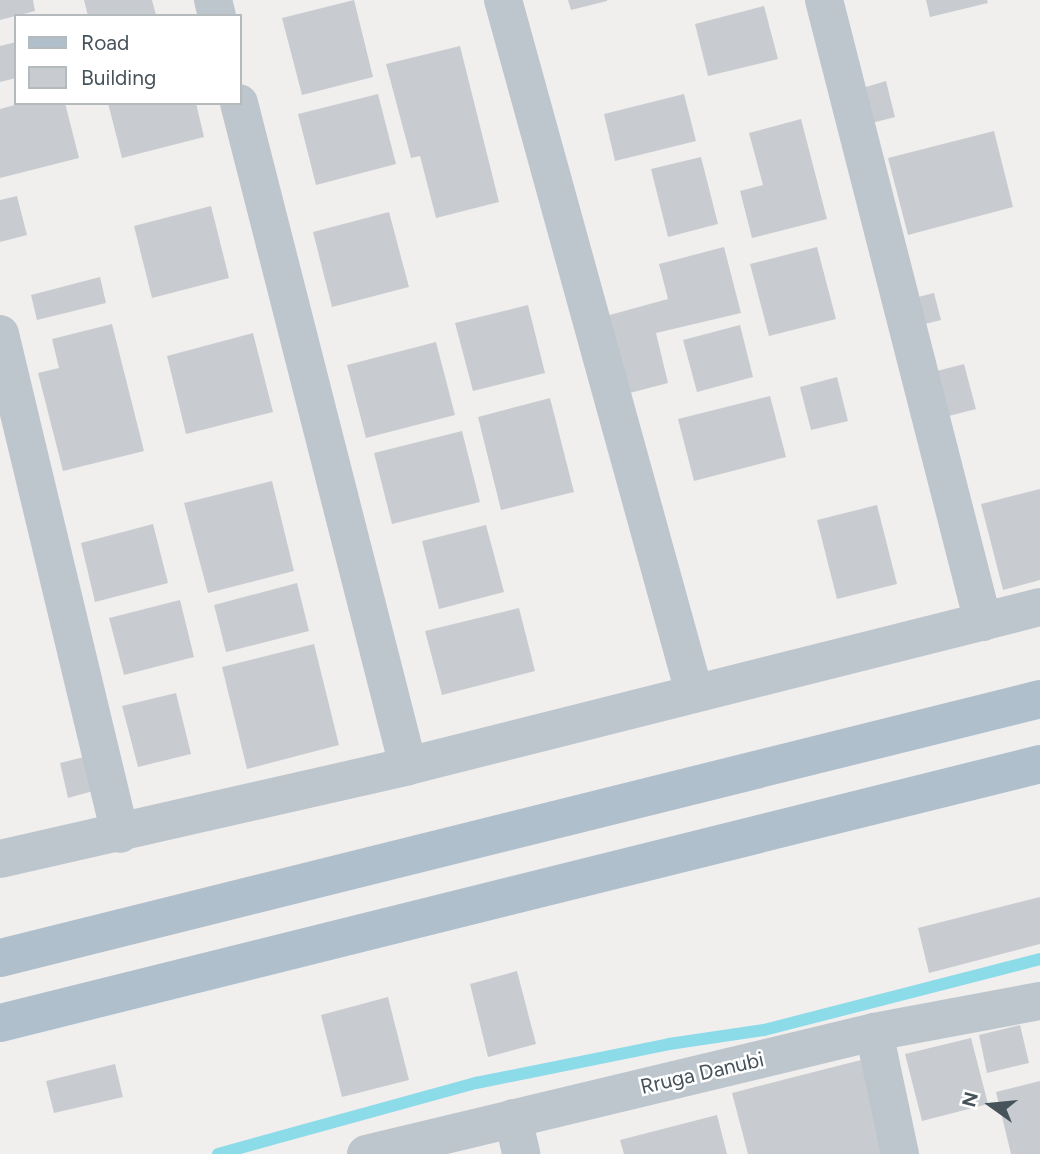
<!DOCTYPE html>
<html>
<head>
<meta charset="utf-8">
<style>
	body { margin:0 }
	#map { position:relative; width:1040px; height:1154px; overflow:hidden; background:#f1eeee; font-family:Figtree,sans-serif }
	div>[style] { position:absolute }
	.stream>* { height:12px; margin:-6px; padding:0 6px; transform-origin:6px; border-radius:6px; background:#8cdbe9 }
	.building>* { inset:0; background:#c8ccd1 }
	.minor>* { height:38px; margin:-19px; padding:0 19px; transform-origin:19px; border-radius:19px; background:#bdc6cd }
	.primary>* { height:38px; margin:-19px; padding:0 19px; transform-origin:19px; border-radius:19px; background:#afbfcc }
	span { translate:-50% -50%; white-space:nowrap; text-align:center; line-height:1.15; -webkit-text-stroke:5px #fff; paint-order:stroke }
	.street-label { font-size:21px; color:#47535b }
	.legend { position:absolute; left:14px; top:14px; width:228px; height:91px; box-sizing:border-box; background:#fff; border:2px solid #b5babd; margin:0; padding:9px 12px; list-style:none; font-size:21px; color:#47535b }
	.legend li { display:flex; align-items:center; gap:14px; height:35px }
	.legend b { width:35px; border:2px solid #b5babd }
	.north { position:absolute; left:956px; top:1070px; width:70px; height:70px; -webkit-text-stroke:5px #fff; paint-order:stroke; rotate:285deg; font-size:19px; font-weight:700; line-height:28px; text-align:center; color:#47535b }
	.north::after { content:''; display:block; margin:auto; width:24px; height:32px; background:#47535b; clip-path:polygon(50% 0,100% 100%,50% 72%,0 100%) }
</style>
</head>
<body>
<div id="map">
	<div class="stream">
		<i style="left:218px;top:1154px;width:268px;rotate:-15.4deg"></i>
		<i style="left:476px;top:1083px;width:197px;rotate:-11.4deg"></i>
		<i style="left:669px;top:1044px;width:96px;rotate:-8.4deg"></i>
		<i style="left:764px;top:1030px;width:285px;rotate:-14.4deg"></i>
	</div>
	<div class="building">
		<i style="clip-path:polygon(0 0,33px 0,35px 11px,0 20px)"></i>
		<i style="clip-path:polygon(84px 0,152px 0,156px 15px,88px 16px)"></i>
		<i style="clip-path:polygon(354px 0,373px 77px,302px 95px,282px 18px)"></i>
		<i style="clip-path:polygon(568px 0,607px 0,607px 1px,571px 10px)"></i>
		<i style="clip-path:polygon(926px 0,987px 0,988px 3px,930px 17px)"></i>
		<i style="clip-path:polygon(764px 6px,778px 59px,708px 76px,695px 24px)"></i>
		<i style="clip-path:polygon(16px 42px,16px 78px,0 82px,0 46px)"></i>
		<i style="clip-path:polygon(460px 46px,499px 202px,436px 218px,420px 156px,411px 158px,386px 64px)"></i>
		<i style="clip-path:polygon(886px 81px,895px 117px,868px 124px,859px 89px)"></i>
		<i style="clip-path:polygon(378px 94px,396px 164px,316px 185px,298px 114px)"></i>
		<i style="clip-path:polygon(684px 94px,696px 141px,615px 161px,604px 114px)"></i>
		<i style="clip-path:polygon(22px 103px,65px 103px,79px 158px,0 178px,0 109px)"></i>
		<i style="clip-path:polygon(108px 103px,196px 103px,204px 137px,122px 158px)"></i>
		<i style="clip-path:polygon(801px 119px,827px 219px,752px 238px,740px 191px,763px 185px,749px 133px)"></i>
		<i style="clip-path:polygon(994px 131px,1013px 207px,908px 235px,888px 158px)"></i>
		<i style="clip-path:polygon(701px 157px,718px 224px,668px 237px,651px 169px)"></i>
		<i style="clip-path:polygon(17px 196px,27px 235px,0 242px,0 200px)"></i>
		<i style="clip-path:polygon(211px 206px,229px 278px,152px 298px,134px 226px)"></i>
		<i style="clip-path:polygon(389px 212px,409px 287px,332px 307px,313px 232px)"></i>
		<i style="clip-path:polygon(724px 247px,741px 313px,656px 333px,668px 383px,626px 394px,606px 316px,668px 299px,659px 264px)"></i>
		<i style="clip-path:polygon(817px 247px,836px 319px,769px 336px,750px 264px)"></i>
		<i style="clip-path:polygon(100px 277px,106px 303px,37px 320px,31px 295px)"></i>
		<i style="clip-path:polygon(934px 293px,941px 320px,921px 325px,914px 298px)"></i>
		<i style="clip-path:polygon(528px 305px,545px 373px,473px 391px,455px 323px)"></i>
		<i style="clip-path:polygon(112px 324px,144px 451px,63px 471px,38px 373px,59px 368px,52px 339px)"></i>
		<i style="clip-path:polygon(740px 325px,753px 377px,697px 392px,683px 340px)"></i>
		<i style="clip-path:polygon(253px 333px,273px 412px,186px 434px,167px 356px)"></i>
		<i style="clip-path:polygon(436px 342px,455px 415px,366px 438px,347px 365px)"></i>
		<i style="clip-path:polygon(964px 364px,976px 409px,945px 417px,933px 372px)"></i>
		<i style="clip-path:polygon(837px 377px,848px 421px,811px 430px,800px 387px)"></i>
		<i style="clip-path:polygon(770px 396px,786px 457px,694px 481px,678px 419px)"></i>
		<i style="clip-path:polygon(550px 398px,574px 492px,501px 510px,478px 417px)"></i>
		<i style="clip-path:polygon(462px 431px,480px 502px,392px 524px,374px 453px)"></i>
		<i style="clip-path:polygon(272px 481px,294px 571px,208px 593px,184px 503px)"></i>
		<i style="clip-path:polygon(1040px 489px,1040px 580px,1003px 590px,981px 504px)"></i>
		<i style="clip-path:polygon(877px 505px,897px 584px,837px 599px,817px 520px)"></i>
		<i style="clip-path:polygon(153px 524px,168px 583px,95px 602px,81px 543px)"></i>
		<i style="clip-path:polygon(486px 525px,504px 592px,439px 609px,422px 541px)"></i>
		<i style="clip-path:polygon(297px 583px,309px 631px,226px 652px,214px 605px)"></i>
		<i style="clip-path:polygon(180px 600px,194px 657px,124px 675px,109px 618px)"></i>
		<i style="clip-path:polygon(519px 608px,535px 671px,442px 695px,425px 631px)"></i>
		<i style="clip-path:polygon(314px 644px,339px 745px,247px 769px,222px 667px)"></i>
		<i style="clip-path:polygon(176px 693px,191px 754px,138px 767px,122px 706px)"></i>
		<i style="clip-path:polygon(84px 757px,93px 791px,68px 798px,60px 763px)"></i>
		<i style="clip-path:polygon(1040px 897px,1040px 944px,929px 973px,918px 928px)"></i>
		<i style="clip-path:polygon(517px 971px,536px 1044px,488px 1057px,470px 984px)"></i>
		<i style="clip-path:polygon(388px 997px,409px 1080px,342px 1097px,321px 1015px)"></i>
		<i style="clip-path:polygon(1020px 1025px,1029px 1063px,987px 1073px,979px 1035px)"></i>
		<i style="clip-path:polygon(971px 1038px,988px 1104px,922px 1121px,905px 1054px)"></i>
		<i style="clip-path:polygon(861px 1060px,885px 1154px,748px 1154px,732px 1093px)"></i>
		<i style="clip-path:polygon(115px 1064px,123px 1097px,54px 1113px,46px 1081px)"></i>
		<i style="clip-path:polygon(1040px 1081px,1040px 1154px,1011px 1154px,996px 1092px)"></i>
		<i style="clip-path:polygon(717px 1115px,727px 1154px,624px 1154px,620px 1140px)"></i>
	</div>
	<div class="minor">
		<i style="left:213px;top:0;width:16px;rotate:76deg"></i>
		<i style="left:503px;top:0;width:718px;rotate:74.57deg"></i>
		<i style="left:824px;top:0;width:642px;rotate:75.66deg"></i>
		<i style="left:239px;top:103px;width:684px;rotate:75.7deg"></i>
		<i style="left:0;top:334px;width:514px;rotate:76.5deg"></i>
		<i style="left:0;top:859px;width:418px;rotate:-12.8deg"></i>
		<i style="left:408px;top:766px;width:652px;rotate:-14.12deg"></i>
		<i style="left:874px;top:1032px;width:125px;rotate:78deg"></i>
		<i style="left:513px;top:1118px;width:37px;rotate:77deg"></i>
		<i style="left:366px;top:1154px;width:522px;rotate:-13.5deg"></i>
		<i style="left:874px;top:1032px;width:169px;rotate:-10.6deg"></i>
	</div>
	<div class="primary">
		<i style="left:0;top:958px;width:1072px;rotate:-13.98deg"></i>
		<i style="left:0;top:1023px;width:1072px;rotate:-13.98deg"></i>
	</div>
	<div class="street-label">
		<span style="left:702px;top:1073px;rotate:-13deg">Rruga Danubi</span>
	</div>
	<ul class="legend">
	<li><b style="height:9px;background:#afbfcc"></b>Road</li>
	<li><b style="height:19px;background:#c8ccd1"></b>Building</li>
	</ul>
	<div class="north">N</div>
</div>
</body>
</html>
